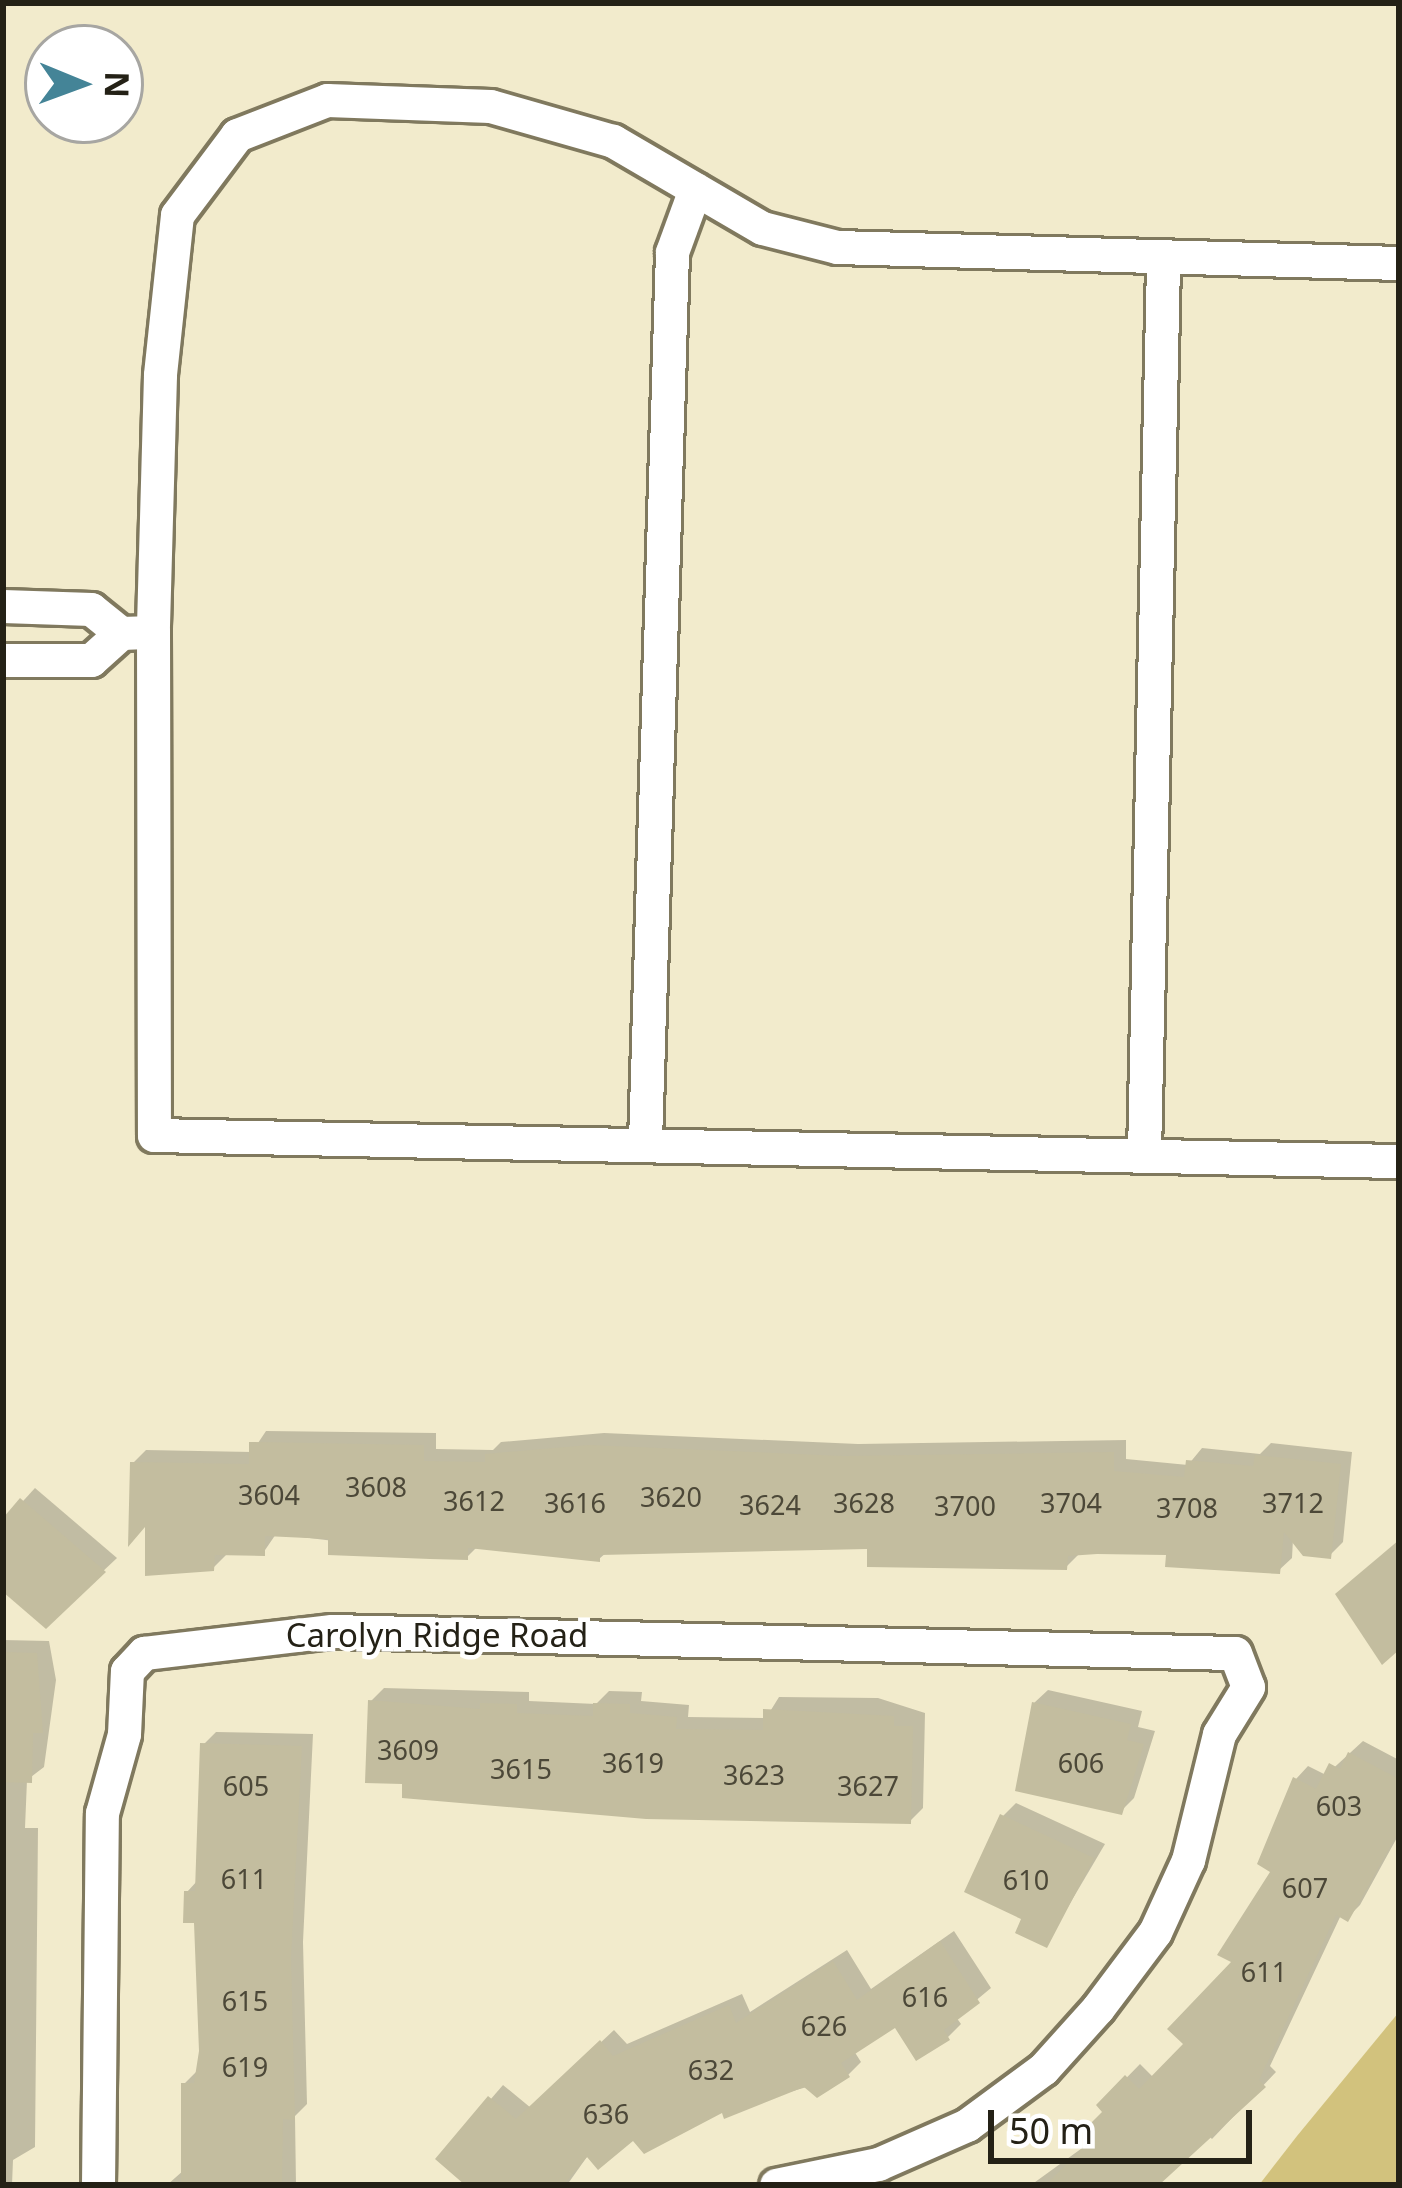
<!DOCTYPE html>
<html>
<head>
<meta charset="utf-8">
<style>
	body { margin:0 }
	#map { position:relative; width:1402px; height:2188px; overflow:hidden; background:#f2ebcc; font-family:"Noto Sans",sans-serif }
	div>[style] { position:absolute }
	.green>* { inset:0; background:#d2c27d }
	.shadow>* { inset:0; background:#0003 }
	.building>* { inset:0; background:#c3bd9f }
	.roads { filter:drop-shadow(3px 0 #80795e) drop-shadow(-3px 0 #80795e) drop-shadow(0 3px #80795e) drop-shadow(0 -3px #80795e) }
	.minor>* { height:33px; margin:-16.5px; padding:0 16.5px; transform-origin:16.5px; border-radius:16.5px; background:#fff }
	span { translate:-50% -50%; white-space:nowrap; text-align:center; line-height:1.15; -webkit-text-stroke:9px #fff; paint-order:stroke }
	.number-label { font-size:27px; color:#4c4838 }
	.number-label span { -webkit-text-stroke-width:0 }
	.street-label { font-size:33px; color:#242116 }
	.frame { position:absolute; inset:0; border:6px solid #242116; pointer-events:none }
	.north { position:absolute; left:24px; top:24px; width:120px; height:120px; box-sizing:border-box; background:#fff; border:3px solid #a7a6a2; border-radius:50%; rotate:91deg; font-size:33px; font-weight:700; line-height:48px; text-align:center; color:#242116 }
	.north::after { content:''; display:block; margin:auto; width:42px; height:54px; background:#448497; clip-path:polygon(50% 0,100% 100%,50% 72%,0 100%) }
	.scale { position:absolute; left:988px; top:2110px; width:264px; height:54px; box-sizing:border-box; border:6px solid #242116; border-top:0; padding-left:15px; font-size:36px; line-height:42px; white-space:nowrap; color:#242116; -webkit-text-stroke:9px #fff; paint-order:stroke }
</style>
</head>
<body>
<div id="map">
	<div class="green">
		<i style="clip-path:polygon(1399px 2012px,1399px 2185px,1259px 2185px,1297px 2136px)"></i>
	</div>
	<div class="shadow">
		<i style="clip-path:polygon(266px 1431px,436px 1433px,436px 1449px,493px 1450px,501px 1442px,604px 1433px,858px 1444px,1126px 1440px,1126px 1459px,1188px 1465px,1202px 1448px,1260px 1454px,1271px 1443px,1352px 1452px,1343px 1542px,1330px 1555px,1293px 1539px,1292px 1558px,1278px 1571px,1170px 1552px,1079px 1554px,1066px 1567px,870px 1546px,607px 1552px,599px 1559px,478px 1546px,467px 1557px,276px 1534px,263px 1553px,226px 1555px,213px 1568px,149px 1521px,133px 1463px,146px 1450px,252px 1452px)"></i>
		<i style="clip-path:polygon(35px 1488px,117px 1558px,46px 1625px,3px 1588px,3px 1523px)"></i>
		<i style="clip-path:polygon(3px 1640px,49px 1641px,56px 1680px,44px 1767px,27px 1780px,25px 1828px,38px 1828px,35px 2147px,13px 2160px,12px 2185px,3px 2185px)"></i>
		<i style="clip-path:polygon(384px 1688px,529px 1692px,529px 1701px,596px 1704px,609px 1691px,642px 1692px,641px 1701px,689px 1705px,688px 1717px,766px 1718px,779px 1697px,878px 1698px,925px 1713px,923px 1808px,910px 1821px,405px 1782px,371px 1701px)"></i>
		<i style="clip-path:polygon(1048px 1690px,1142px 1711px,1138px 1727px,1155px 1731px,1134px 1798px,1121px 1811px,1034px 1703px)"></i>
		<i style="clip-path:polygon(216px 1732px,313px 1734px,303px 1942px,307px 2104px,295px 2116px,296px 2185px,167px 2185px,184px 2170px,184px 2084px,199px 2069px,202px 2051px,197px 1920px,187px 1892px,198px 1880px,203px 1745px)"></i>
		<i style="clip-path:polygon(1363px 1741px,1399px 1760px,1399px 1834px,1360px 1905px,1347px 1918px,1341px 1915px,1270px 2066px,1276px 2072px,1212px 2139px,1206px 2133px,1149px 2185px,1031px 2185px,1096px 2138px,1106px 2112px,1100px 2105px,1140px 2064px,1154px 2078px,1187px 2044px,1236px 1961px,1274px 1871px,1296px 1779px,1308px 1766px,1326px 1775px)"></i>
		<i style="clip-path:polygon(1016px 1803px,1105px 1844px,1046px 1944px,1025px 1917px,1003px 1816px)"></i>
		<i style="clip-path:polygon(954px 1931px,991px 1988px,956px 2017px,961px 2024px,948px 2037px,896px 2024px,854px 2051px,861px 2062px,848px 2075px,634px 2137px,589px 2154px,567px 2185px,469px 2185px,439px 2159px,503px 2085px,531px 2108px,614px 2030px,627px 2044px,742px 1994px,750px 2012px,847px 1950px,871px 1989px)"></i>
	</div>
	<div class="building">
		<i style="clip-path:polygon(249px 1442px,424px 1445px,424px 1461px,485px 1462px,485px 1454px,589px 1445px,843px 1456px,1114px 1452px,1114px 1471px,1184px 1477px,1186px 1460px,1253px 1466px,1255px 1455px,1341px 1464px,1331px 1559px,1303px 1556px,1284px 1532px,1280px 1574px,1165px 1567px,1166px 1555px,1097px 1554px,1068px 1556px,1067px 1570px,867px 1567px,867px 1549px,600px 1555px,600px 1562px,468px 1548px,468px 1560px,430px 1559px,328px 1555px,328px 1539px,265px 1536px,265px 1556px,215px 1555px,214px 1571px,145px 1576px,145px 1527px,128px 1547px,130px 1462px,249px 1464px)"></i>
		<i style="clip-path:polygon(20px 1498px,106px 1572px,46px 1629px,3px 1592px,3px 1518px)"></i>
		<i style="clip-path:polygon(1399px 1540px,1399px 1650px,1382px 1665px,1335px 1594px)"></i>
		<i style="clip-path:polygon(3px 1652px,37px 1653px,43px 1733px,33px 1733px,32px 1783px,3px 1782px)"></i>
		<i style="clip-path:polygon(368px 1700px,480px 1709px,480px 1703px,517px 1704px,517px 1713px,593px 1716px,593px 1703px,630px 1704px,630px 1713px,677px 1717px,676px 1729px,763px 1730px,763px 1709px,894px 1716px,894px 1726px,913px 1726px,911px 1824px,646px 1819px,402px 1798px,402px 1784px,365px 1783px)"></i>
		<i style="clip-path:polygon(1032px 1702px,1131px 1724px,1127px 1740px,1144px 1744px,1122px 1815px,1015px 1791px)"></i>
		<i style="clip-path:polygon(200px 1743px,302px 1746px,291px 1957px,295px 2120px,283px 2119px,282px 2185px,181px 2185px,181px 2083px,194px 2083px,199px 2051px,194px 1923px,183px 1923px,184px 1891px,195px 1891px)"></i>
		<i style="clip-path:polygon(1348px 1752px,1399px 1779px,1399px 1831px,1348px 1922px,1336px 1915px,1259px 2080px,1266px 2087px,1159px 2185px,1046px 2185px,1092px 2138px,1084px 2130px,1102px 2112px,1096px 2105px,1125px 2075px,1139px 2089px,1183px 2044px,1167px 2029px,1231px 1962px,1217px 1955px,1270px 1872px,1257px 1864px,1293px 1777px,1316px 1789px,1329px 1763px,1340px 1769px)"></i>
		<i style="clip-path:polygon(1000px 1814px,1094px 1858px,1047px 1948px,1015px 1933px,1021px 1919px,964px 1892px)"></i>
		<i style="clip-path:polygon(940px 1941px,980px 2003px,944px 2030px,950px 2040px,916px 2061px,895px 2028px,841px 2063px,850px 2077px,817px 2098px,804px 2087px,724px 2119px,722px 2113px,644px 2154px,633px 2141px,598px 2170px,587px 2157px,563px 2185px,465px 2185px,435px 2159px,488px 2096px,516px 2119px,600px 2040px,613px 2056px,729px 2005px,736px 2023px,833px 1961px,857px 2000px)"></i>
	</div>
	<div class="roads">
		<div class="minor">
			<i style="left:1399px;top:263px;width:562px;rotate:-178.37deg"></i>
			<i style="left:837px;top:247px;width:77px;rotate:-165.8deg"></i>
			<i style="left:762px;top:228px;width:173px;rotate:-149.7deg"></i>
			<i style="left:613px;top:141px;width:128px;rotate:-164.1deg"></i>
			<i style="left:490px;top:106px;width:163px;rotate:-177.9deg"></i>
			<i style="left:327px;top:100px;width:97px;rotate:158.7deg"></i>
			<i style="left:237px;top:135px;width:100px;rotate:126.9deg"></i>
			<i style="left:177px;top:215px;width:161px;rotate:96.1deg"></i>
			<i style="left:160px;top:375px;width:257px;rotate:91.6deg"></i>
			<i style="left:153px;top:632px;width:503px;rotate:89.89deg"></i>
			<i style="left:154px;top:1135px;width:1245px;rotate:1.2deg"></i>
			<i style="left:3px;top:606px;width:88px;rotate:2deg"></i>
			<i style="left:91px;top:609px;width:38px;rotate:39deg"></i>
			<i style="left:121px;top:633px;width:32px;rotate:-2deg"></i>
			<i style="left:3px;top:660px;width:88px"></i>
			<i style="left:91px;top:660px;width:40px;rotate:-42deg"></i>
			<i style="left:645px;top:1141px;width:889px;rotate:-88.26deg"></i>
			<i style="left:672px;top:252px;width:67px;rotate:-69.9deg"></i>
			<i style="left:1144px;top:1155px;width:895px;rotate:-88.78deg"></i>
			<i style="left:98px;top:2185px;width:372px;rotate:-89.4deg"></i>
			<i style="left:102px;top:1813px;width:82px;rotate:-74.4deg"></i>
			<i style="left:124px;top:1734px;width:63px;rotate:-87.3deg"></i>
			<i style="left:127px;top:1671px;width:25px;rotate:-47deg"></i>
			<i style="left:144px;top:1653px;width:189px;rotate:-6.7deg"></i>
			<i style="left:332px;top:1631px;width:903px;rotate:1.4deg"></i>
			<i style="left:1235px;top:1653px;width:36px;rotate:69deg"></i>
			<i style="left:1248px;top:1687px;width:55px;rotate:121.7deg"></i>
			<i style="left:1219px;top:1734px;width:130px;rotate:103.8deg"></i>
			<i style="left:1188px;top:1860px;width:79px;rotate:114.6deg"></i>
			<i style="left:1155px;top:1932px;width:95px;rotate:126.9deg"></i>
			<i style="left:1098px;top:2008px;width:82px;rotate:132deg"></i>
			<i style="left:1043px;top:2069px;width:94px;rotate:143.6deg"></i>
			<i style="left:967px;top:2125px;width:97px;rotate:156.3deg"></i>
			<i style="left:878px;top:2164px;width:104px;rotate:168.4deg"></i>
		</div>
	</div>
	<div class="number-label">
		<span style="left:376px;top:1487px">3608</span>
		<span style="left:269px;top:1495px">3604</span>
		<span style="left:671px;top:1497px">3620</span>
		<span style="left:474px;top:1501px">3612</span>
		<span style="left:575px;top:1503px">3616</span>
		<span style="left:864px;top:1503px">3628</span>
		<span style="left:1071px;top:1503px">3704</span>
		<span style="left:1293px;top:1503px">3712</span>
		<span style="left:770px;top:1505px">3624</span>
		<span style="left:965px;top:1506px">3700</span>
		<span style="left:1187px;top:1508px">3708</span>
		<span style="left:408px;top:1750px">3609</span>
		<span style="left:633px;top:1763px">3619</span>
		<span style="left:1081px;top:1763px">606</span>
		<span style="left:521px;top:1769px">3615</span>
		<span style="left:754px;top:1775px">3623</span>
		<span style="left:246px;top:1786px">605</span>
		<span style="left:868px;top:1786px">3627</span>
		<span style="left:1339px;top:1806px">603</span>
		<span style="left:244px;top:1879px">611</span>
		<span style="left:1026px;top:1880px">610</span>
		<span style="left:1305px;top:1888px">607</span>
		<span style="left:1264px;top:1972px">611</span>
		<span style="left:925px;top:1997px">616</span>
		<span style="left:245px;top:2001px">615</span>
		<span style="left:824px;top:2026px">626</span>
		<span style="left:245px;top:2067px">619</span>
		<span style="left:711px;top:2070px">632</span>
		<span style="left:606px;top:2114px">636</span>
	</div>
	<div class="street-label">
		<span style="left:437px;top:1635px">Carolyn Ridge Road</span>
	</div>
	<div class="frame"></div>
	<div class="north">N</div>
	<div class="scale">50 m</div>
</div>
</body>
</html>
